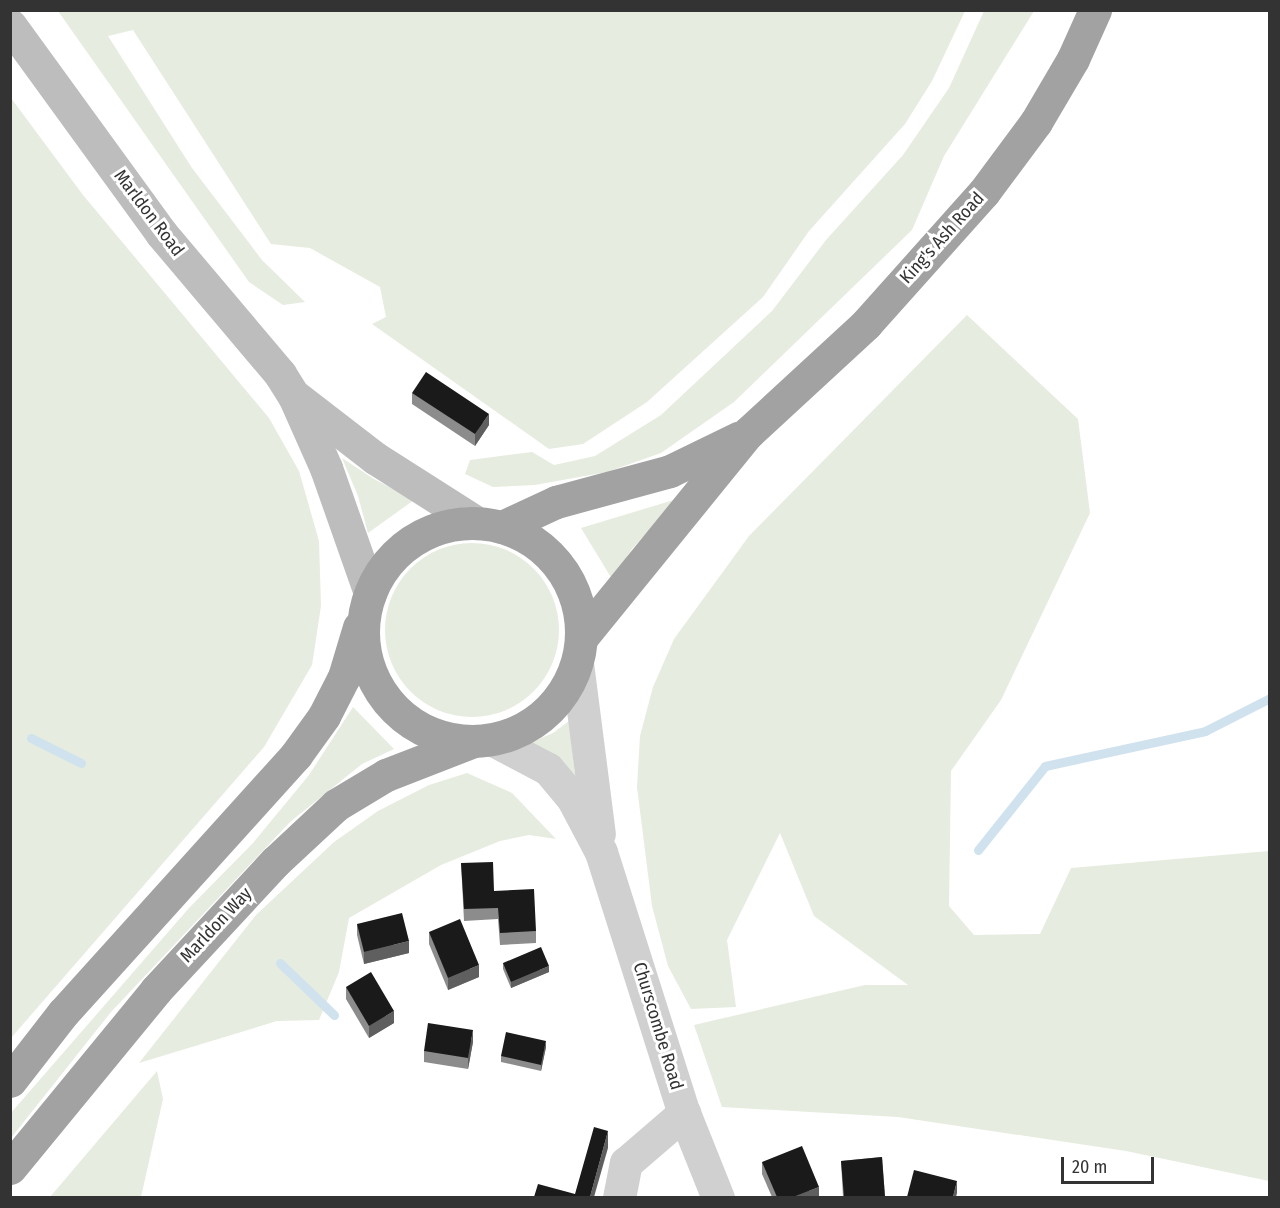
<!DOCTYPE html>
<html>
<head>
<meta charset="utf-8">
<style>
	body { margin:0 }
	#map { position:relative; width:1280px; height:1208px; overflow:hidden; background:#fff; font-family:"Fira Sans Condensed",sans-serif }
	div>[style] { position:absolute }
	.green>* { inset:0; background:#e6ecdf }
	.round { border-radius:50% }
	.stream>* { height:9px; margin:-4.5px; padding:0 4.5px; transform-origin:4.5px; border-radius:4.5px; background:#cfe2ee }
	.tertiary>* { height:33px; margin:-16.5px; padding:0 16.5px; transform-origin:16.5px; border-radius:16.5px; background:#d0d0d0 }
	.secondary>* { height:33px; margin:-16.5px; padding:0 16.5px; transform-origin:16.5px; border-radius:16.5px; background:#bdbdbd }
	.trunk>* { height:33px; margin:-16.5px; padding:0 16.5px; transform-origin:16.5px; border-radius:16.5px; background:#a2a2a2 }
	.trunk>.ring { margin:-16.5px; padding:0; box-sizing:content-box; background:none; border:33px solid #a2a2a2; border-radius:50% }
	.wall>* { inset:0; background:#8c8c8c }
	.shaded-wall>* { inset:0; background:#5f5f5f }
	.building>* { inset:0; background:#1a1a1a }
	span { translate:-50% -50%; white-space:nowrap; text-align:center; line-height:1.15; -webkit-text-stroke:6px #fff; paint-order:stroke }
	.street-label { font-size:18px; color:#333 }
	.frame { position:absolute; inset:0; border:12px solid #333; pointer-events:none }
	.scale { position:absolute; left:1061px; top:1157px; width:93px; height:27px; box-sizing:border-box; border:3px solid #333; border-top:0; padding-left:8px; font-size:18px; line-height:21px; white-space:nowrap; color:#333; -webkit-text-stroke:4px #fff; paint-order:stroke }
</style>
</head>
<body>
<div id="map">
	<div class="green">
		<i style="clip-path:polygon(58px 11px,965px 11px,932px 81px,905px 124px,809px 231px,763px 297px,647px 402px,583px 444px,549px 449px,372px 324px,386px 317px,380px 287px,310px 248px,271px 244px,133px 30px,108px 36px,192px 168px,262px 260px,305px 302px,283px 305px,249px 282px)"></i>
		<i style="clip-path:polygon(984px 11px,1034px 11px,944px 156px,912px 230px,734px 402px,661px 453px,607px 472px,535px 485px,493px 487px,465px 474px,470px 460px,532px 452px,554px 465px,595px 456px,661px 415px,772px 311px,826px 240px,903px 155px,949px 88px)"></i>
		<i style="clip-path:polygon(11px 98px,83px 195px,269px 418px,299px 471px,319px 541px,321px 606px,312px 665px,264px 747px,11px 1038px)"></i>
		<i style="clip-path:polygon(967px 315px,1078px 419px,1090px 513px,1001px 700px,951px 771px,949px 906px,974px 935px,1040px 934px,1071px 868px,1269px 851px,1269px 1181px,1126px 1151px,898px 1117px,722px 1107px,694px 1025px,865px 985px,908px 985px,814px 916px,780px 833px,727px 940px,736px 1007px,691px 1009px,668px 966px,652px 906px,637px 787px,640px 736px,653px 687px,674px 639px,749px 536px)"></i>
		<i style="clip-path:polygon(342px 458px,374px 479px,414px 500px,368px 533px,358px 496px)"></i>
		<i style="clip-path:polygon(677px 499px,632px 549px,612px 579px,581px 528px)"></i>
		<i class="round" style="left:385px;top:543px;width:174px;height:174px"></i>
		<i style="clip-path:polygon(353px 707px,394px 749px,362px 764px,290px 822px,111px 1012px,11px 1138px,10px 1114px,189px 908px,253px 843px,309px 775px)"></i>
		<i style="clip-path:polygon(569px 721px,576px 783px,530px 743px,553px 733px)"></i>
		<i style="clip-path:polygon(467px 773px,512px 793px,556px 839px,529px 835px,500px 841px,441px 865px,349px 918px,339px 972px,319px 1020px,277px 1021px,139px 1063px,256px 915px,334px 842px,378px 811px,429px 785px)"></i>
		<i style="clip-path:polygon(157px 1071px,163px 1099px,141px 1197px,50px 1197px)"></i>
	</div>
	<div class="stream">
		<i style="left:31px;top:738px;width:56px;rotate:26.6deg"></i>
		<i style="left:978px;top:850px;width:107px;rotate:-51.4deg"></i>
		<i style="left:1045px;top:766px;width:164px;rotate:-12.3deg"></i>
		<i style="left:1205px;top:731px;width:73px;rotate:-26.9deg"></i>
		<i style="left:280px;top:963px;width:75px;rotate:43.9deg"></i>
	</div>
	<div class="tertiary">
		<i style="left:577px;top:663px;width:172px;rotate:82.7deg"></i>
		<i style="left:493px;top:740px;width:62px;rotate:27.8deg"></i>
		<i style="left:548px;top:769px;width:39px;rotate:50deg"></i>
		<i style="left:573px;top:799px;width:60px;rotate:62.2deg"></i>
		<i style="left:601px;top:852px;width:274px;rotate:72.4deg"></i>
		<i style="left:684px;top:1113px;width:92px;rotate:68.2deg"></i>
		<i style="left:619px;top:1198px;width:36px;rotate:-79deg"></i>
		<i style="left:626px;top:1163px;width:77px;rotate:-40.8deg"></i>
	</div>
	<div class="secondary">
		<i style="left:10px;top:25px;width:257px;rotate:54deg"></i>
		<i style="left:161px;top:233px;width:185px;rotate:49.8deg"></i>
		<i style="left:280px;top:374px;width:26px;rotate:58deg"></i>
		<i style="left:294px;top:396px;width:79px;rotate:66deg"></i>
		<i style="left:326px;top:468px;width:133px;rotate:70.6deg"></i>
		<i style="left:296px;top:397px;width:100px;rotate:37.7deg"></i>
		<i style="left:375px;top:458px;width:121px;rotate:32.5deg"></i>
	</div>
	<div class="trunk">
		<i class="ring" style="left:363px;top:523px;width:185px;height:185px"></i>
		<i style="left:502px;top:527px;width:60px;rotate:-24.8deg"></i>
		<i style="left:556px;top:502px;width:118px;rotate:-15.2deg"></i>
		<i style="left:670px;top:471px;width:76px;rotate:-25.9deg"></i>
		<i style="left:582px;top:637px;width:263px;rotate:-50.9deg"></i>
		<i style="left:748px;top:433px;width:161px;rotate:-42.7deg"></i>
		<i style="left:866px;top:324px;width:177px;rotate:-48.2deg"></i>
		<i style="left:984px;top:192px;width:87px;rotate:-53.4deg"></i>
		<i style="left:1036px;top:122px;width:73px;rotate:-59.6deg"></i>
		<i style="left:1073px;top:59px;width:54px;rotate:-65.8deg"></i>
		<i style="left:10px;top:1081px;width:86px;rotate:-52.1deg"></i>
		<i style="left:63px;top:1013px;width:348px;rotate:-47.9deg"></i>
		<i style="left:296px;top:755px;width:48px;rotate:-54.3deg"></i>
		<i style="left:324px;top:716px;width:44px;rotate:-62.9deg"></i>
		<i style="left:344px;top:677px;width:52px;rotate:-73.3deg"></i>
		<i style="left:10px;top:1168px;width:230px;rotate:-50.6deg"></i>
		<i style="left:156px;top:990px;width:176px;rotate:-47.1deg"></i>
		<i style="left:276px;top:861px;width:82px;rotate:-43deg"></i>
		<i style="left:336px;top:805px;width:58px;rotate:-31deg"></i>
		<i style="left:386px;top:775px;width:91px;rotate:-21.2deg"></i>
	</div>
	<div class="wall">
		<i style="clip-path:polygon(412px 393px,489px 425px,475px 446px,412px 404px)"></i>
		<i style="clip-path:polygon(461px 863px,494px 891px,536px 931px,536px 943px,500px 945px,498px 919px,464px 921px)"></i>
		<i style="clip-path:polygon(357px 924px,409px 953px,364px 964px,357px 935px)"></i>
		<i style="clip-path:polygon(429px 932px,479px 977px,448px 990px,429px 944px)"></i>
		<i style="clip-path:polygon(503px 963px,549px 972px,511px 988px,503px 969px)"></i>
		<i style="clip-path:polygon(346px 987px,394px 1023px,369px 1038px,346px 999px)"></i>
		<i style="clip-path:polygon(473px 1042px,468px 1069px,424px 1062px,424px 1051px)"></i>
		<i style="clip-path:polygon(546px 1047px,541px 1071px,501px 1062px,501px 1056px)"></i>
		<i style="clip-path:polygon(882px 1157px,885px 1197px,843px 1197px,841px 1161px)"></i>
		<i style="clip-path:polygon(762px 1162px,819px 1197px,772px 1197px,762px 1174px)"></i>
	</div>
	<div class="shaded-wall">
		<i style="clip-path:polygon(489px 414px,489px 425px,475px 446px,475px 434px)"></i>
		<i style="clip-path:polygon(409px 941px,409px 953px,364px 964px,364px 952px)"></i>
		<i style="clip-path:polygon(479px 965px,479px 977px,448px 990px,448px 978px)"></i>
		<i style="clip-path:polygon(549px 966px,549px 972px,511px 988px,511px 982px)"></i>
		<i style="clip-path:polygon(394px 1011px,394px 1023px,369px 1038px,369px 1026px)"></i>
		<i style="clip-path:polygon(473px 1030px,473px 1042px,468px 1069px,468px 1058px)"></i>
		<i style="clip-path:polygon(546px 1041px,546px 1047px,541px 1071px,541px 1065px)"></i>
		<i style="clip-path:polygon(608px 1131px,608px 1148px,594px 1197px,590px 1197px)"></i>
		<i style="clip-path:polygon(957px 1181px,957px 1193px,956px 1197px,953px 1197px)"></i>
		<i style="clip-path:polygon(819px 1187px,819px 1197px,793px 1197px)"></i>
	</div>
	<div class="building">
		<i style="clip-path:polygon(426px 372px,489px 414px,475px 434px,412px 393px)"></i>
		<i style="clip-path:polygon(493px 862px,494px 891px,534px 889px,536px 931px,500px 933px,498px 908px,464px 909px,461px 863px)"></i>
		<i style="clip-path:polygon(402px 913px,409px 941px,364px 952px,357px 924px)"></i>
		<i style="clip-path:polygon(460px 919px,479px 965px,448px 978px,429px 932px)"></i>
		<i style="clip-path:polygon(541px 947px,549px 966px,511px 982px,503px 963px)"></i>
		<i style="clip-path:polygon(371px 972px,394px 1011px,369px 1026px,346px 987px)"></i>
		<i style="clip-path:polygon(428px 1023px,473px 1030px,468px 1058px,424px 1051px)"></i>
		<i style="clip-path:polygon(506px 1032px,546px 1041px,541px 1065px,501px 1056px)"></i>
		<i style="clip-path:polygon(594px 1127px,608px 1131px,590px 1197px,534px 1197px,538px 1184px,575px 1194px)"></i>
		<i style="clip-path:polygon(802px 1146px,819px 1187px,793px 1197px,777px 1197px,762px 1162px)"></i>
		<i style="clip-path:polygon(882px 1157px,885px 1197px,844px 1197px,841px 1161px)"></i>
		<i style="clip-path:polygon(914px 1170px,957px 1181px,953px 1197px,907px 1197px)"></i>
	</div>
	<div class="street-label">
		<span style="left:149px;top:213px;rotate:53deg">Marldon Road</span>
		<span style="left:942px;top:238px;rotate:-48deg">King's Ash Road</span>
		<span style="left:216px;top:925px;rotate:-47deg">Marldon Way</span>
		<span style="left:658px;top:1026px;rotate:73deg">Churscombe Road</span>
	</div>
	<div class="frame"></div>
	<div class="scale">20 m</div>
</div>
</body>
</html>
